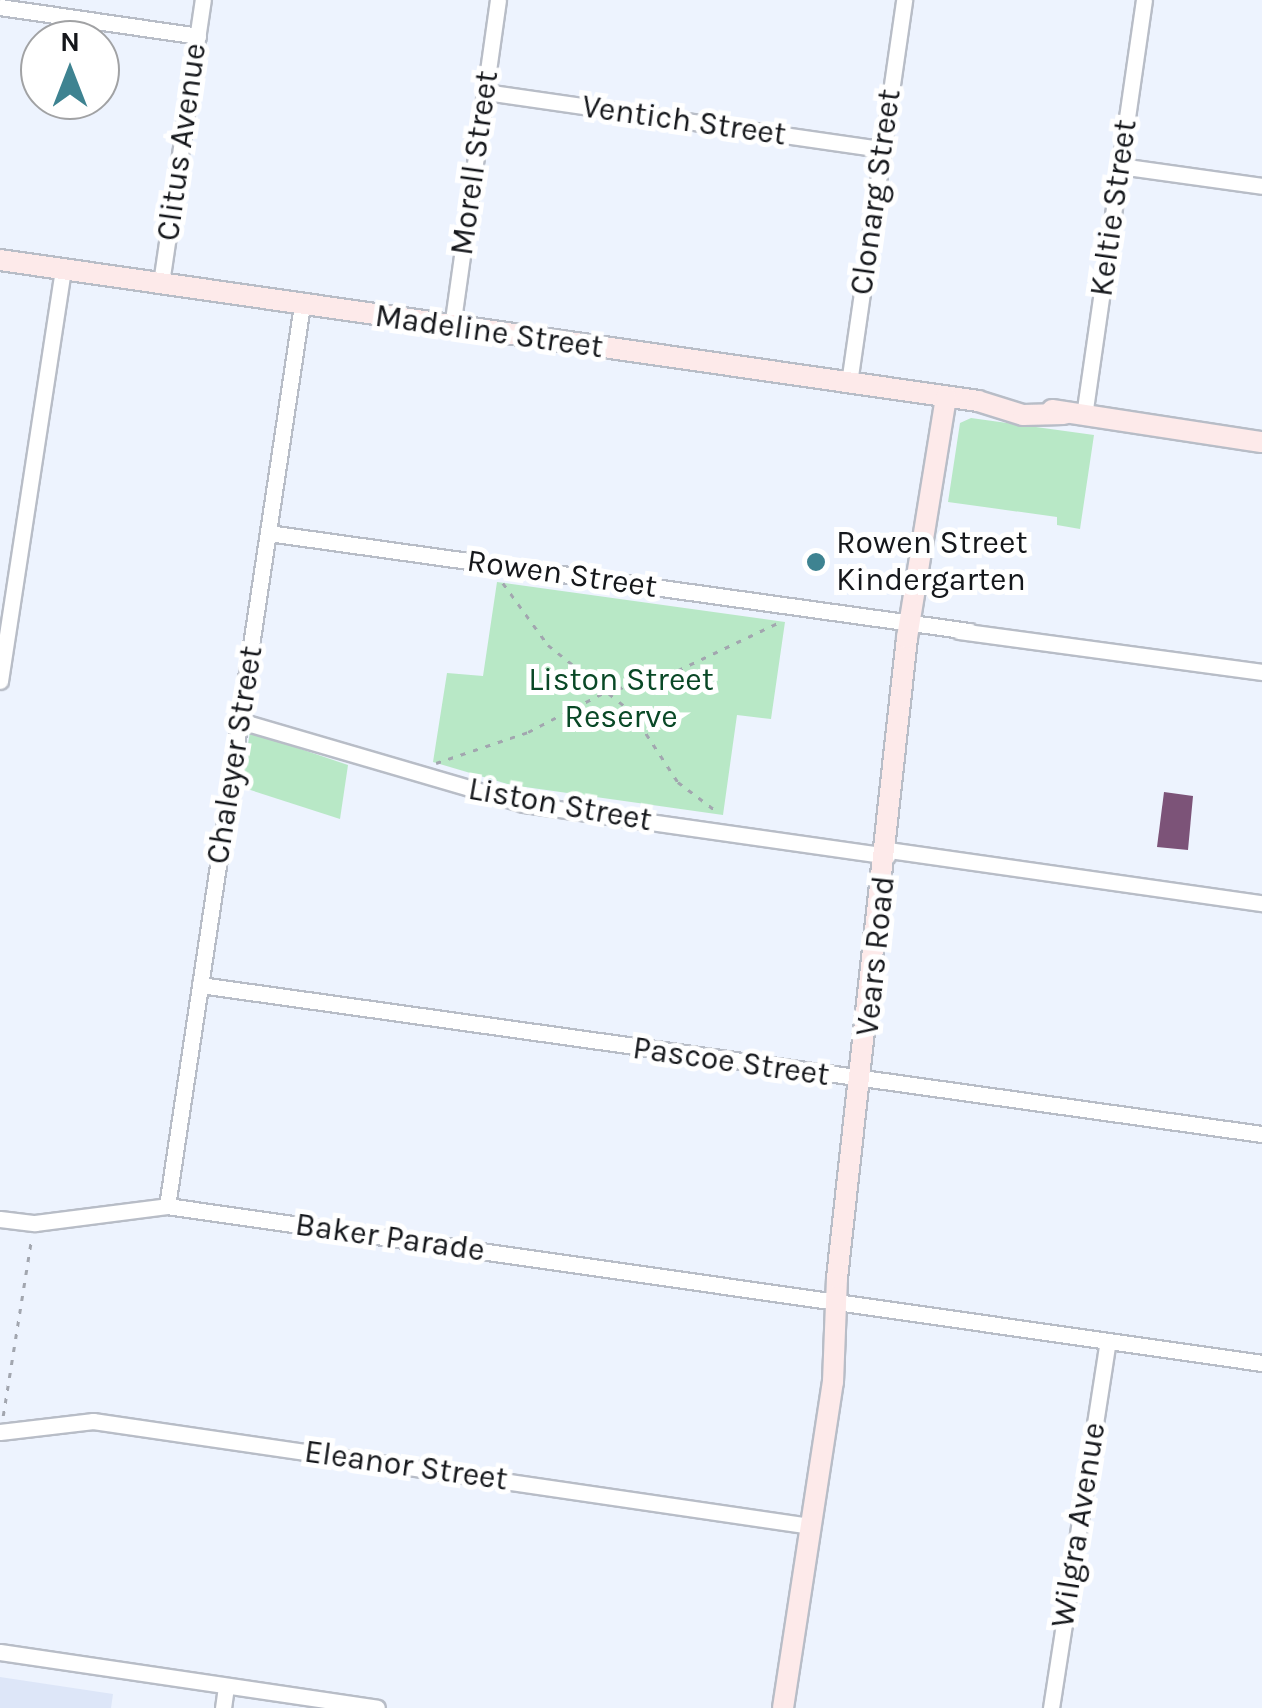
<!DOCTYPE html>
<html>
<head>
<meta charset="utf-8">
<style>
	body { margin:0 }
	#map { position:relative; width:1262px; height:1708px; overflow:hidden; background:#edf3fe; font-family:Karla,sans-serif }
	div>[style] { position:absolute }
	.built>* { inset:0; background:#dde6f8 }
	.green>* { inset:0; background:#b8e8c6 }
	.building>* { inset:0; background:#7c5378 }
	.path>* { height:2.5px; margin-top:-1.25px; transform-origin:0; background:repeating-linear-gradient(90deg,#a2a6af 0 5px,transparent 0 13px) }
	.roads { filter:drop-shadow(2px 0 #b8bdc7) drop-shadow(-2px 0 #b8bdc7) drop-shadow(0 2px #b8bdc7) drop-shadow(0 -2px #b8bdc7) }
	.street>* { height:15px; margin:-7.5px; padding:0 7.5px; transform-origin:7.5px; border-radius:7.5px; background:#fff }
	.secondary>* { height:20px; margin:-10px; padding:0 10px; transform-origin:10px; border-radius:10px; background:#fdeaea }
	.dots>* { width:28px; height:28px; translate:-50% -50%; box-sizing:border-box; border:5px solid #fff; border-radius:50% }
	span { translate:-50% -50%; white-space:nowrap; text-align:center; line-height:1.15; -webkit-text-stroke:10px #fff; paint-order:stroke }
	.street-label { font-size:32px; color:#15171b }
	.poi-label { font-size:32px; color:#15171b }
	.left { translate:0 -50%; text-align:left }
	.park-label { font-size:32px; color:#094826 }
	.north { position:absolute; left:20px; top:20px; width:100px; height:100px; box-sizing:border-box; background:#fff; border:2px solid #a1a2a4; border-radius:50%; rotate:0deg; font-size:28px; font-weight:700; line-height:40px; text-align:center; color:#15171b }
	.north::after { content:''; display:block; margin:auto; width:35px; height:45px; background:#3e8391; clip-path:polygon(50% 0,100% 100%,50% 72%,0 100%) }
</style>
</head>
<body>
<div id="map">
	<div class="built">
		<i style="clip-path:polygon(0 1677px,113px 1694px,111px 1708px,0 1708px)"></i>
	</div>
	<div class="green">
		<i style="clip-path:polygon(971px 418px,1094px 435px,1080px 529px,1057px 525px,1057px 517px,948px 502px,960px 423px)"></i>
		<i style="clip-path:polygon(497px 582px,785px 622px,771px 719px,737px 715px,723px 815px,511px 785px,433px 762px,447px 673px,483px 676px)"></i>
		<i style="clip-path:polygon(250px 732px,348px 765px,340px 819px,241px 787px)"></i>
	</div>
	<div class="building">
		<i style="clip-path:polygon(1164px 792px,1193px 796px,1188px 850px,1157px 847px)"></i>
	</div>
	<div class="path">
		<i style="left:503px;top:583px;width:77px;rotate:54deg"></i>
		<i style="left:548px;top:645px;width:107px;rotate:38.6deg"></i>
		<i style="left:632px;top:712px;width:84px;rotate:56.7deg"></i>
		<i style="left:678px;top:782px;width:51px;rotate:37.1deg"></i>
		<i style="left:436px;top:763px;width:97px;rotate:-18.6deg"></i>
		<i style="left:528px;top:732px;width:87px;rotate:-27.5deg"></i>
		<i style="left:605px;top:692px;width:63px;rotate:-14.7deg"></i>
		<i style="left:666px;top:676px;width:128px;rotate:-25.4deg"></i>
		<i style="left:3px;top:1416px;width:177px;rotate:-80.9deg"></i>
	</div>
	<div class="roads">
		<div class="street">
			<i style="left:0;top:7px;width:200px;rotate:8.3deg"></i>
			<i style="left:485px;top:92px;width:402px;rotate:8.2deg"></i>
			<i style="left:1120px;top:166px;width:143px;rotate:8deg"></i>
			<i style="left:161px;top:283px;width:286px;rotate:-81.6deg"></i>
			<i style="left:452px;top:327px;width:330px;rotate:-82deg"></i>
			<i style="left:849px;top:383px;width:387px;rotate:-81.8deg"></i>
			<i style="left:1084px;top:416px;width:420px;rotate:-81.8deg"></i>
			<i style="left:268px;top:533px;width:708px;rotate:7.96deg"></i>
			<i style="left:959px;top:631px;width:306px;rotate:7.7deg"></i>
			<i style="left:0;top:681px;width:416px;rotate:-81.3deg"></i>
			<i style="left:240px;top:721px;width:295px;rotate:16.3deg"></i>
			<i style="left:523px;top:804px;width:368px;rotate:8.1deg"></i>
			<i style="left:888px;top:850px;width:378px;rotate:8.1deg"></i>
			<i style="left:200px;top:985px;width:1072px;rotate:7.99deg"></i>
			<i style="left:167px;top:1206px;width:911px;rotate:-81.48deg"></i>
			<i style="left:0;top:1219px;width:35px;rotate:7deg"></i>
			<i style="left:35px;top:1223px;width:133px;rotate:-7.3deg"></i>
			<i style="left:167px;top:1206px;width:1106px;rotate:8.16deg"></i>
			<i style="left:0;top:1432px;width:94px;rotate:-6.7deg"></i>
			<i style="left:93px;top:1421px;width:726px;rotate:8.32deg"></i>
			<i style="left:0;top:1652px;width:381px;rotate:8.4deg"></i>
			<i style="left:223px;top:1708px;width:22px;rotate:-82deg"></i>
			<i style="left:1051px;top:1708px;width:371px;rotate:-81.2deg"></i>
		</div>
		<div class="secondary">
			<i style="left:0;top:260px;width:988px;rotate:8.2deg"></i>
			<i style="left:978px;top:401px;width:47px;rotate:17.3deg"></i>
			<i style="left:1023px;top:415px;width:41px;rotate:-1.4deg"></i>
			<i style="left:1052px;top:410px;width:212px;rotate:8.7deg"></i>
			<i style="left:783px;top:1708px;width:330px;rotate:-81.3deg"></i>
			<i style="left:833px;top:1382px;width:104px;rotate:-87.8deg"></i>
			<i style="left:837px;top:1278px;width:644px;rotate:-83.76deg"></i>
			<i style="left:907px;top:638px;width:244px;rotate:-80.8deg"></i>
		</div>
	</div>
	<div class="dots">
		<i style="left:816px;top:562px;background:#3e8391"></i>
	</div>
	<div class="street-label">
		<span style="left:684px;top:121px;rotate:8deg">Ventich Street</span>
		<span style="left:182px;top:142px;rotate:-82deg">Clitus Avenue</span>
		<span style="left:475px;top:163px;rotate:-82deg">Morell Street</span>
		<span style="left:876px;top:192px;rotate:-82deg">Clonarg Street</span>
		<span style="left:1114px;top:208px;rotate:-82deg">Keltie Street</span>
		<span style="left:489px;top:332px;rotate:8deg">Madeline Street</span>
		<span style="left:562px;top:574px;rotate:8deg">Rowen Street</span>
		<span style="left:235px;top:755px;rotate:-81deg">Chaleyer Street</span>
		<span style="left:560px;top:805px;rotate:10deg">Liston Street</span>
		<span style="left:876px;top:956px;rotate:-84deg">Vears Road</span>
		<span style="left:731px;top:1062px;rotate:8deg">Pascoe Street</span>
		<span style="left:390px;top:1238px;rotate:8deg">Baker Parade</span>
		<span style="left:406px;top:1466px;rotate:8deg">Eleanor Street</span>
		<span style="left:1079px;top:1525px;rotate:-81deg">Wilgra Avenue</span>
	</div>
	<div class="poi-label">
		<span class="left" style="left:836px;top:562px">Rowen Street<br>Kindergarten</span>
	</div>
	<div class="park-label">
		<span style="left:621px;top:699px">Liston Street<br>Reserve</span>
	</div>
	<div class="north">N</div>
</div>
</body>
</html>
